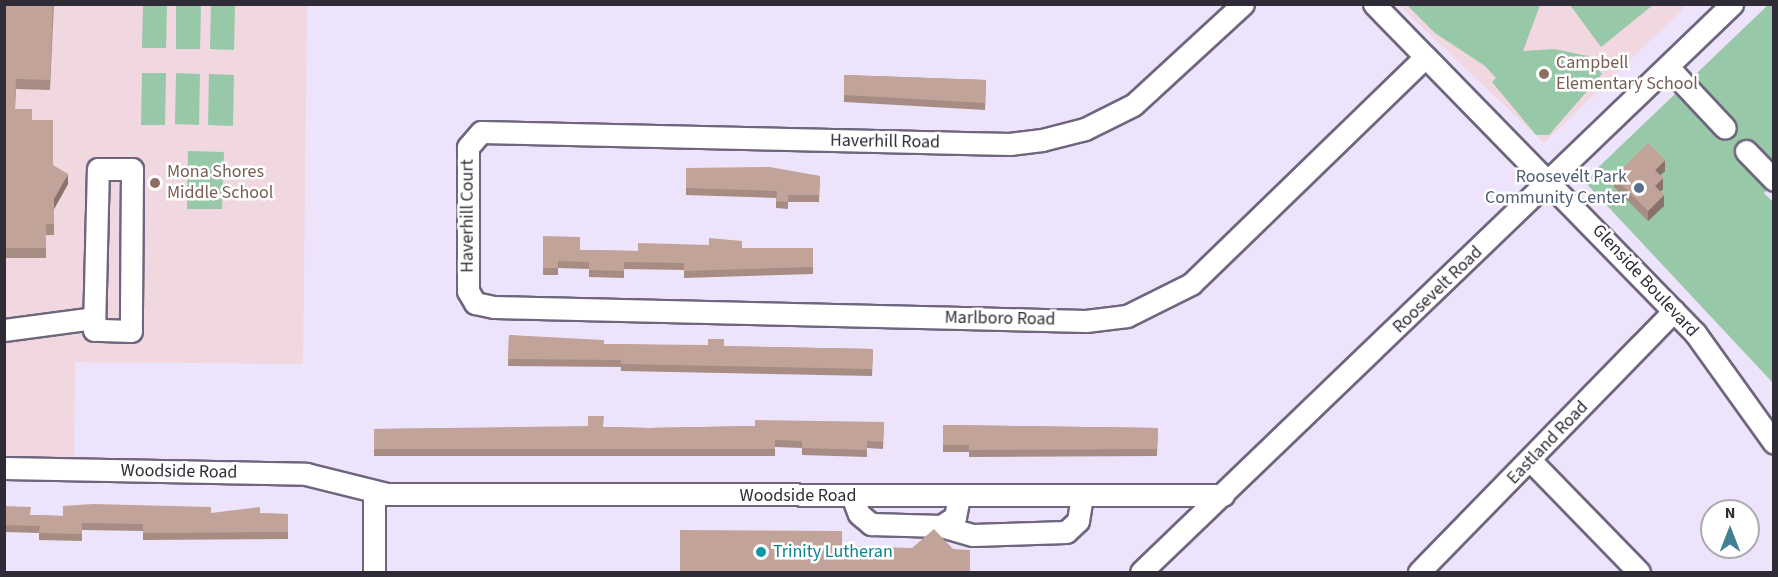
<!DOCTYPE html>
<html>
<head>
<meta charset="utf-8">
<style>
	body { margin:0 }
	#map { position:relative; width:1778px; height:577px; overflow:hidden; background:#ede4fb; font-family:"Source Sans 3",sans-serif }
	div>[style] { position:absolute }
	.education>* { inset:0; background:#f0d7e0 }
	.green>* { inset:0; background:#97c8a8 }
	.roads { filter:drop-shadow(2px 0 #6f667e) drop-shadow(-2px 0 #6f667e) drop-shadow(0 2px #6f667e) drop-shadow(0 -2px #6f667e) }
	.minor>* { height:21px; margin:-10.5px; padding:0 10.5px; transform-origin:10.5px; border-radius:10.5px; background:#fff }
	.wall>* { inset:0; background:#a78c84 }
	.shaded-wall>* { inset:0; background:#88726b }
	.building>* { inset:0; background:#c2a399 }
	.dots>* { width:16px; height:16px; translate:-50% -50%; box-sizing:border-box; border:3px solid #fff; border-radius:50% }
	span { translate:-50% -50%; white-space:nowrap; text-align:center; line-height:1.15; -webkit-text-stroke:5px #fff; paint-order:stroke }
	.education-label { font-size:18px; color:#785e54 }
	.left { translate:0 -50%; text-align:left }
	.street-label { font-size:18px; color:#302c37 }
	.service-label { font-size:18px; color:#4e5e75 }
	.right { translate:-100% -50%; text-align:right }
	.culture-label { font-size:18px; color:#0d838f }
	.frame { position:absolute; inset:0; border:6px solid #302c37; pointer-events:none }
	.north { position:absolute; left:1700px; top:499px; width:60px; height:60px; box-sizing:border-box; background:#fff; border:2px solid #acabaf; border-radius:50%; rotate:0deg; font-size:16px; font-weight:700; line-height:24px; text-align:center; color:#302c37 }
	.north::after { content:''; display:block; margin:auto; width:21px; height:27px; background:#428195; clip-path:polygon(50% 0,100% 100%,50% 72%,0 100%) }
</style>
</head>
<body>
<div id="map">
	<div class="education">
		<i style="clip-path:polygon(5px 5px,307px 5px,303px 364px,75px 362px,74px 462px,5px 461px)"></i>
		<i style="clip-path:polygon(1399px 5px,1687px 5px,1544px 143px)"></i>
	</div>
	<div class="green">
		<i style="clip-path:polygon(143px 5px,167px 5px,166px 48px,142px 48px)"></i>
		<i style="clip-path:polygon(176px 5px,201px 5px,200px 49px,176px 49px)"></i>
		<i style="clip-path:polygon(211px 5px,235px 5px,234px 50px,210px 49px)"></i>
		<i style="clip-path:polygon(1407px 5px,1540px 5px,1523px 51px,1554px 49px,1588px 56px,1602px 74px,1549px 135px,1536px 135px,1492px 82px,1496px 78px,1485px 66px,1435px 33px)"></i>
		<i style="clip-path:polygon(1570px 5px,1653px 5px,1601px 47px)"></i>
		<i style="clip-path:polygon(1768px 5px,1773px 5px,1773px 184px,1764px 193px,1774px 203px,1773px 383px,1584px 181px)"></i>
		<i style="clip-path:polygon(142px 73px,166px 73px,165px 125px,141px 125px)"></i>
		<i style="clip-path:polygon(176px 73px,200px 74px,199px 125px,175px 124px)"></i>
		<i style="clip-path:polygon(209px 74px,234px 75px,233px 126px,208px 125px)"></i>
		<i style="clip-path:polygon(188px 151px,224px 152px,222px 209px,187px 209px)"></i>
	</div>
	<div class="roads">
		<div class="minor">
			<i style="left:1243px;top:4px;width:149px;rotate:137.4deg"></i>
			<i style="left:1133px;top:105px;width:54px;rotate:153.4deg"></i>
			<i style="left:1085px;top:129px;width:44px;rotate:165.7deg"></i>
			<i style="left:1042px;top:140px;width:31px;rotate:173deg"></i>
			<i style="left:1011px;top:144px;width:530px;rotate:-178.7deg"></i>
			<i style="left:481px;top:132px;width:20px;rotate:131deg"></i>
			<i style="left:468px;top:147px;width:144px;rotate:90deg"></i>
			<i style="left:468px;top:291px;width:14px;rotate:60deg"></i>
			<i style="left:475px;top:303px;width:19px;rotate:12deg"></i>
			<i style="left:494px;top:307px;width:592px;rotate:1.35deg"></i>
			<i style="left:1086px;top:321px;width:41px;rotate:-7deg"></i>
			<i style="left:1127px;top:316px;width:72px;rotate:-26.6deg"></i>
			<i style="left:1191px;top:284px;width:326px;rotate:-44.1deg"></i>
			<i style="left:1374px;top:4px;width:460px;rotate:45.7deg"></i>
			<i style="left:1695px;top:333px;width:135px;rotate:54.3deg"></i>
			<i style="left:1668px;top:67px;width:83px;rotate:46.9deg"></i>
			<i style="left:1746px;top:151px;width:40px;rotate:46deg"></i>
			<i style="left:98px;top:169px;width:34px"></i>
			<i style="left:132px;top:169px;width:162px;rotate:90.4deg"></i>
			<i style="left:131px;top:331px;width:37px;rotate:-178deg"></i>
			<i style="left:94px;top:330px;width:161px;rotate:-88.6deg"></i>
			<i style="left:4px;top:330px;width:91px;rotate:-7.6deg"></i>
			<i style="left:1531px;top:461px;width:155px;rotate:45.8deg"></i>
			<i style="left:4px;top:468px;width:302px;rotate:1.1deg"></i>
			<i style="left:306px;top:474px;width:83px;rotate:13.9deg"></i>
			<i style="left:387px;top:494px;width:836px;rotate:0.07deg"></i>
			<i style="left:374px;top:493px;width:79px;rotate:90deg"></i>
			<i style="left:852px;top:496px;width:19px;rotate:69deg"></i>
			<i style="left:859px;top:514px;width:16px;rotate:40deg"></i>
			<i style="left:871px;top:524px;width:70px;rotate:1.6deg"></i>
			<i style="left:941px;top:526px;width:17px;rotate:-33deg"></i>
			<i style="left:955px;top:517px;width:21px;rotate:-79deg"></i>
			<i style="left:941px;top:526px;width:33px;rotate:16deg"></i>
			<i style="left:973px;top:535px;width:93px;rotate:-1.8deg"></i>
			<i style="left:1066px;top:532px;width:16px;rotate:-43deg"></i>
			<i style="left:1078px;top:521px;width:25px;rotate:-81deg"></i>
			<i style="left:1141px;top:572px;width:820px;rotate:-43.86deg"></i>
			<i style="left:1419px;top:572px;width:365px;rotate:-45.7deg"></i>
		</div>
	</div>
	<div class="wall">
		<i style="clip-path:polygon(4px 4px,54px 4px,50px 90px,16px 89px,15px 109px,32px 120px,53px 165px,68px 184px,54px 209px,54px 235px,46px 235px,46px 258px,4px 258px)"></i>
		<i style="clip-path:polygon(844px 75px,986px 80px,985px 110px,844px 102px)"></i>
		<i style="clip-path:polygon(686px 168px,820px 176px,819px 202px,788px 202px,788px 209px,776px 208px,776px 198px,686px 195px)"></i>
		<i style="clip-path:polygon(1665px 171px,1660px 175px,1663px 189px,1660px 192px,1664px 206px,1648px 221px,1614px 187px,1614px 177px)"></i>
		<i style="clip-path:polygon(543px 236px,580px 250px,638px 251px,742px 248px,813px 248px,813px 274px,684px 278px,684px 270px,624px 269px,624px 278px,589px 277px,589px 269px,558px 268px,558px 275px,543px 275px)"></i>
		<i style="clip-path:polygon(509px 335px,604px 344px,873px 349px,872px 376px,621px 371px,621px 367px,508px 366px)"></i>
		<i style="clip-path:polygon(884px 422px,883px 449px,867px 448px,867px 457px,802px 455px,802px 448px,775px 447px,775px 456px,374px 456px,374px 429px,604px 427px,649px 428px,755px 426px)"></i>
		<i style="clip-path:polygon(943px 425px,1158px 428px,1157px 456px,969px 457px,969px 452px,943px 452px)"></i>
		<i style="clip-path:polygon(4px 506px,30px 515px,63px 516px,211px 513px,288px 514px,288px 539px,143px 540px,143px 531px,82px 530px,82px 541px,39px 540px,39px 533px,4px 532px)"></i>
	</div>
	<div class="shaded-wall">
		<i style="clip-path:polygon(1665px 160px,1665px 171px,1655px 180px,1655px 170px)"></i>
		<i style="clip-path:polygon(68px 174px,68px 184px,54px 209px,54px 199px)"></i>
		<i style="clip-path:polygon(1663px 178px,1663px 189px,1655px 197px,1655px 186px)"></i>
		<i style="clip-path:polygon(1664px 195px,1664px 206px,1648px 221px,1648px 211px)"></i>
	</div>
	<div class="building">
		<i style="clip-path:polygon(4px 4px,53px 4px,50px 80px,16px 79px,15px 109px,32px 109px,32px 120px,53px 120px,53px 165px,68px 174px,54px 199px,54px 224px,46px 224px,46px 248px,4px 248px)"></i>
		<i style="clip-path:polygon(844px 75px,986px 80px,985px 103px,844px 95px)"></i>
		<i style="clip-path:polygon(1648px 143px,1665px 160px,1655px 170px,1663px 178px,1655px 186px,1664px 195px,1648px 211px,1614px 177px)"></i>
		<i style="clip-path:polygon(770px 167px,820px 176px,819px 195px,788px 195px,788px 202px,776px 201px,777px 191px,686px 188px,686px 168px)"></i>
		<i style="clip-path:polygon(543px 236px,580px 237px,580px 250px,638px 251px,638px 243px,709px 245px,709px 238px,742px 241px,742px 248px,813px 248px,813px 267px,684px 271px,684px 263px,624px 262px,624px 271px,589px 270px,589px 262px,558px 261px,558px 268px,543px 268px)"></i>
		<i style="clip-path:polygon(509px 335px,604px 340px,604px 344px,708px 345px,708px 339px,724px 339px,724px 346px,873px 349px,872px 369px,621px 364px,621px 360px,508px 359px)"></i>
		<i style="clip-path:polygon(588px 416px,604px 416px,603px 427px,649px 428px,755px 426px,755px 420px,884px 422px,883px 442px,867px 441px,867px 450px,802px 448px,802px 441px,775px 440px,775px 449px,374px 449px,374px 429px,588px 426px)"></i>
		<i style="clip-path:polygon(943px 425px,1158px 428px,1157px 449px,969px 450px,969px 445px,943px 445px)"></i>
		<i style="clip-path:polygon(93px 504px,211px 507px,211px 513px,260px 507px,260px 513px,288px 514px,288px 532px,143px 533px,143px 524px,82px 523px,82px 534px,39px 533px,40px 526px,4px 525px,4px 506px,31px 507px,30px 515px,63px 516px,63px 506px)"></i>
		<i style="clip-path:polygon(934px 529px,953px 549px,970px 550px,970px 573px,680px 573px,680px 530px,842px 531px,842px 546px,912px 548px)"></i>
	</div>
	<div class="dots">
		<i style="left:1544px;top:74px;background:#8d6e63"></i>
		<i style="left:155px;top:183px;background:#8d6e63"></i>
		<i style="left:1639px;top:188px;background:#5c6f8a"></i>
		<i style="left:761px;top:552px;background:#0f9aa8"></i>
	</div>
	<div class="education-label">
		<span class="left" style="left:1556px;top:74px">Campbell<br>Elementary School</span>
		<span class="left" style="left:167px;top:183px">Mona Shores<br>Middle School</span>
	</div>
	<div class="street-label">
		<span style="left:885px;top:142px;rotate:1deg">Haverhill Road</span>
		<span style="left:468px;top:216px;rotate:-90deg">Haverhill Court</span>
		<span style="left:1645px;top:281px;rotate:47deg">Glenside Boulevard</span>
		<span style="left:1438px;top:290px;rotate:-44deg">Roosevelt Road</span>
		<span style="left:1000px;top:319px;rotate:1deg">Marlboro Road</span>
		<span style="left:1548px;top:443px;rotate:-46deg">Eastland Road</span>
		<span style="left:179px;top:472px;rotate:1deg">Woodside Road</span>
		<span style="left:798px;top:496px">Woodside Road</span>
	</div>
	<div class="service-label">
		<span class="right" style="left:1627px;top:188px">Roosevelt Park<br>Community Center</span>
	</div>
	<div class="culture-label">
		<span class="left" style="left:773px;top:552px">Trinity Lutheran</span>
	</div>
	<div class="frame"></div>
	<div class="north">N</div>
</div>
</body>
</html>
